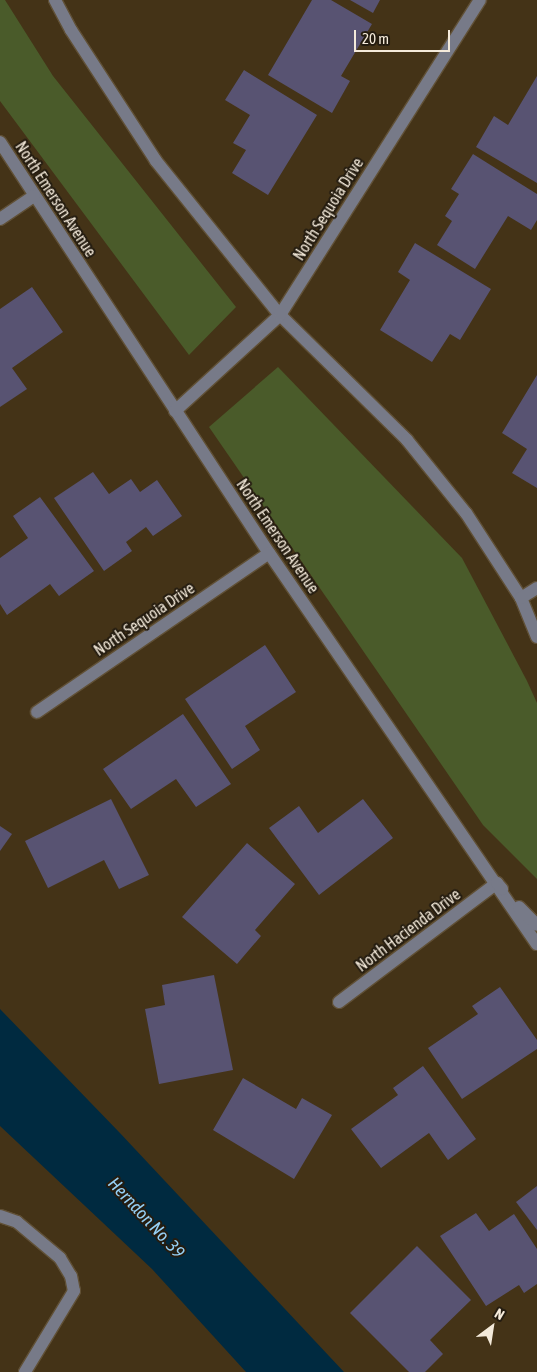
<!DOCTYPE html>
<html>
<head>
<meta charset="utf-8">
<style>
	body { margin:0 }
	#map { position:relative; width:537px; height:1372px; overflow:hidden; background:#443317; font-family:"Asap Condensed",sans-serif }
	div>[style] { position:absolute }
	.green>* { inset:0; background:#4a5b2a }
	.water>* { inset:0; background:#002a40 }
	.building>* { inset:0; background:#585372 }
	.roads { filter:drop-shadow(1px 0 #605036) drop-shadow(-1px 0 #605036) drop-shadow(0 1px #605036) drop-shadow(0 -1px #605036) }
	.minor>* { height:12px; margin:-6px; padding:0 6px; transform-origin:6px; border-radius:6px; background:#777a88 }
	span { translate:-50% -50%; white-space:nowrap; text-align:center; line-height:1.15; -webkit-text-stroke:4px #241c10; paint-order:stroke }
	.street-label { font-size:16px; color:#f4eada }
	.water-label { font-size:18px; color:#95cff4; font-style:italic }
	.north { position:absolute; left:467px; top:1302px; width:50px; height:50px; -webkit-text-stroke:4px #241c10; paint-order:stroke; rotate:31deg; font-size:14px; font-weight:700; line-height:20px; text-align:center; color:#f4eada }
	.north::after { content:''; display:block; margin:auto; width:18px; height:22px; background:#f4eada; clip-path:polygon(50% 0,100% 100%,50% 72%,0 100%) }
	.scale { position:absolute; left:354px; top:30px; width:96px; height:22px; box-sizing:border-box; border:2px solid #f4eada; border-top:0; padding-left:6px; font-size:15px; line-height:18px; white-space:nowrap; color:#f4eada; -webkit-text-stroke:4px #241c10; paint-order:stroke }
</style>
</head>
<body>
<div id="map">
	<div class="green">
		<i style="clip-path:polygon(0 0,5px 0,53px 76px,236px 307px,189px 355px,0 101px)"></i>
		<i style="clip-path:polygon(278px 367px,462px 558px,527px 681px,537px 703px,537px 879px,483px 825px,209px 427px)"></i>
	</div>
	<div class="water">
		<i style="clip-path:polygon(0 1009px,119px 1132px,344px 1372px,246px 1372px,152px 1269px,0 1126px)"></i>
	</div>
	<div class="building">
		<i style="clip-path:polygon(312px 0,331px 0,372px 24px,341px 76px,350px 81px,332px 113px,268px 75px)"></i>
		<i style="clip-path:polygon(350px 0,380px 0,373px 13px)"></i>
		<i style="clip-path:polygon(244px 70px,317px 115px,268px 195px,232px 173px,246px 150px,233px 143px,250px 115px,225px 100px)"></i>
		<i style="clip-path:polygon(537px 76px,537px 183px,476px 147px,494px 116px,508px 125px)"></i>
		<i style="clip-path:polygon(473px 154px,537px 194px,537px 220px,531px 230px,508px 216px,475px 269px,437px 245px,452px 221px,445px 216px,459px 194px,451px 189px)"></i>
		<i style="clip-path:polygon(415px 243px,491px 289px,460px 340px,450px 334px,432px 362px,380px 330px,410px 280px,398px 272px)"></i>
		<i style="clip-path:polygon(32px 287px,63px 332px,12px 368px,27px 389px,0 407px,0 309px)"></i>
		<i style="clip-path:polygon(537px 375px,537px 488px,512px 473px,527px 449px,502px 433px)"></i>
		<i style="clip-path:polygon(93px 472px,109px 494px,131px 479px,140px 492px,157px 480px,182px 516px,153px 536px,146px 527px,126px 542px,132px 551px,104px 571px,54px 498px)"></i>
		<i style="clip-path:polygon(40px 497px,94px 571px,59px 596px,50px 584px,7px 615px,0 604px,0 558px,28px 538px,13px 516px)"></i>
		<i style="clip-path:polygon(265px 645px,296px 692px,245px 726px,260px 750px,232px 769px,185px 699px)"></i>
		<i style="clip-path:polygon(183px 714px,231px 784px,196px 807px,176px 779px,131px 809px,103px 769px)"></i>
		<i style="clip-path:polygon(111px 799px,149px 875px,119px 889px,104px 860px,48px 888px,25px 841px)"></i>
		<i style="clip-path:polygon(363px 799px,393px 838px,319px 895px,269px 828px,299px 806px,318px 833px)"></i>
		<i style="clip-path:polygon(0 826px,12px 834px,0 851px)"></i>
		<i style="clip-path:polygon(247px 843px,295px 884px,255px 930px,261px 936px,237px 964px,182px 917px)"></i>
		<i style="clip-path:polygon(214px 975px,233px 1070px,159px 1084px,145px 1009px,165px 1005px,162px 985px)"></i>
		<i style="clip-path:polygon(500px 987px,537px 1040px,537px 1049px,462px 1099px,428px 1048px,478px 1014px,472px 1006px)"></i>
		<i style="clip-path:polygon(423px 1066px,476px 1139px,448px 1160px,429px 1133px,381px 1168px,351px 1129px,398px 1095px,393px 1088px)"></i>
		<i style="clip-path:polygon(243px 1078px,296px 1109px,302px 1098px,332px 1115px,294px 1179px,213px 1130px)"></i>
		<i style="clip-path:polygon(537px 1186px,537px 1230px,516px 1202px)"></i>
		<i style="clip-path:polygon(476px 1213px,489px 1231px,514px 1214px,537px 1249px,537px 1284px,524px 1293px,519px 1285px,486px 1306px,440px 1236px)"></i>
		<i style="clip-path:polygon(417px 1246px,471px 1300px,430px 1340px,443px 1354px,425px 1372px,409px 1372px,350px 1313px)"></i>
	</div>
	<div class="roads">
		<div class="minor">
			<i style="left:55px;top:0;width:34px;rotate:62deg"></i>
			<i style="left:71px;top:30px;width:156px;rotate:57deg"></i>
			<i style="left:156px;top:161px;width:198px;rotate:51.2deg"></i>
			<i style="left:280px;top:315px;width:178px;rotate:44.5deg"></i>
			<i style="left:407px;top:440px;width:94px;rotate:51.1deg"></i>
			<i style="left:466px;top:513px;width:101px;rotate:57.1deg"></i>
			<i style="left:521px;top:598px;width:42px;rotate:67.7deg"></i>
			<i style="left:0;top:142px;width:491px;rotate:56.8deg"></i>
			<i style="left:269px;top:553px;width:474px;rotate:55.6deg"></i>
			<i style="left:0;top:219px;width:41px;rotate:-34.1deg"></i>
			<i style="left:175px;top:411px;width:142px;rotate:-42.4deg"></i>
			<i style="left:280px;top:315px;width:373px;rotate:-57.6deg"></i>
			<i style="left:521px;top:598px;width:19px;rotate:-32deg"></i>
			<i style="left:37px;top:712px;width:281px;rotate:-34.4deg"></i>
			<i style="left:519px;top:907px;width:25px;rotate:45deg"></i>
			<i style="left:339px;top:1002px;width:198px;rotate:-37deg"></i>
			<i style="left:497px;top:883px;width:8px;rotate:50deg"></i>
			<i style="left:0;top:1216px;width:18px;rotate:19deg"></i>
			<i style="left:17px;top:1222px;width:56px;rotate:39.9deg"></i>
			<i style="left:60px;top:1258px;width:21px;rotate:59deg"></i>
			<i style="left:71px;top:1276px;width:15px;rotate:79deg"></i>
			<i style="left:74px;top:1291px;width:95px;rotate:121.2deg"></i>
		</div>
	</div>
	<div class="street-label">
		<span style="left:56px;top:199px;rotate:57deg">North Emerson Avenue</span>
		<span style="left:328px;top:209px;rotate:-58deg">North Sequoia Drive</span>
		<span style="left:278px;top:536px;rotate:56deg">North Emerson Avenue</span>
		<span style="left:144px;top:619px;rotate:-34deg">North Sequoia Drive</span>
		<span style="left:408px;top:930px;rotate:-37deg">North Hacienda Drive</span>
	</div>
	<div class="water-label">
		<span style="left:146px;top:1218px;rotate:47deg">Herndon No. 39</span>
	</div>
	<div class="north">N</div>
	<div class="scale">20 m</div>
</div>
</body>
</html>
